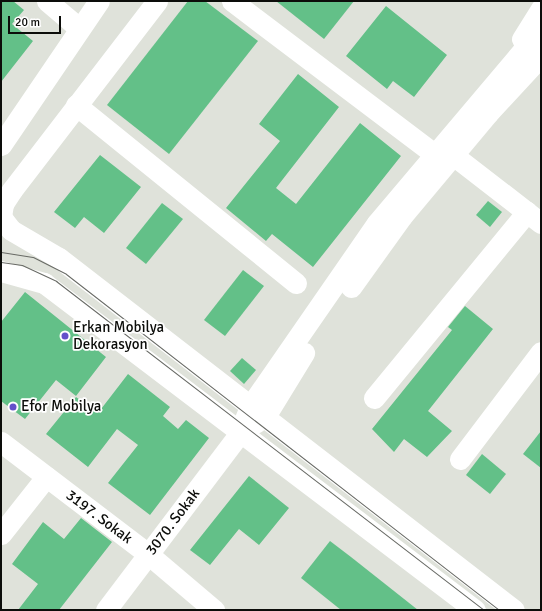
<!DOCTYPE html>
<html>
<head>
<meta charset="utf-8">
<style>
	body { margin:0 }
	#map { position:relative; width:542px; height:611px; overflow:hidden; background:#dfe2da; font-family:Signika,sans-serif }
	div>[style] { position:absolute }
	.building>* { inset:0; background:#63c088 }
	.minor>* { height:21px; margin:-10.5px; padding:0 10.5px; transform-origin:10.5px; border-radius:10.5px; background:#fff }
	.tram>* { height:1px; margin:-0.5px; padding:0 0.5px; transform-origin:0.5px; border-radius:0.5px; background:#686a65 }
	.dots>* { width:11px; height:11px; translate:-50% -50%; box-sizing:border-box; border:2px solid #fff; border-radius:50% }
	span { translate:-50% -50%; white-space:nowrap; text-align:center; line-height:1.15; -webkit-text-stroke:3.5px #fff; paint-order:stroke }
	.poi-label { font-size:15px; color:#0c0d0a }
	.left { translate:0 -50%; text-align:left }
	.street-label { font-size:15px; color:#0c0d0a }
	.frame { position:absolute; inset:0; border:2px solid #0c0d0a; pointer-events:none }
	.scale { position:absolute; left:8px; top:16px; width:53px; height:18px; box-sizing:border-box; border:2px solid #0c0d0a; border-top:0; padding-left:5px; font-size:12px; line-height:14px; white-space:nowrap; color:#0c0d0a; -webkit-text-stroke:3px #fff; paint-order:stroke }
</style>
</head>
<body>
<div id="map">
	<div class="building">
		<i style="clip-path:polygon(1px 1px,13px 1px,24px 10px,12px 24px,33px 41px,1px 82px)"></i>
		<i style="clip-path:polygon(188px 1px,205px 1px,258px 41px,169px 154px,107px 105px)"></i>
		<i style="clip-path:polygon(276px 1px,354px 1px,324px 39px)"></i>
		<i style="clip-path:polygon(386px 6px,447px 55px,414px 97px,393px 81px,387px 89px,346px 56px)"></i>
		<i style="clip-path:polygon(298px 74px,339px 107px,276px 188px,296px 204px,360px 123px,401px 156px,313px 267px,272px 234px,266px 241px,226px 208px,280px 141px,259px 124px)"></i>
		<i style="clip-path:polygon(100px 155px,141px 187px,104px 233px,84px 217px,75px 228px,54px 212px)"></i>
		<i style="clip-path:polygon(488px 201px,502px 212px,490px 227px,476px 215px)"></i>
		<i style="clip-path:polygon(162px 203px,183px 219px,146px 264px,126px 248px)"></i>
		<i style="clip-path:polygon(243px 270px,264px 286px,225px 336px,204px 320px)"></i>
		<i style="clip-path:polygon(25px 292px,106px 357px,76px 396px,56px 380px,25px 419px,1px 401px,1px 322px)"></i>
		<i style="clip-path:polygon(465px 306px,493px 329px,428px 411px,452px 431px,427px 457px,404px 439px,394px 452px,372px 429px,452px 330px,448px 327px)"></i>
		<i style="clip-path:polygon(242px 358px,256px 370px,244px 384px,230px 371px)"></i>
		<i style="clip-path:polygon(128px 374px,170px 407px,163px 416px,178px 429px,186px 420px,209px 438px,150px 515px,108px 483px,138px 445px,117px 429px,88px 467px,46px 434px,76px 397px,98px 413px)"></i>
		<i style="clip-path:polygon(541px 431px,541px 468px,523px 454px)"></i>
		<i style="clip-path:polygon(482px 454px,506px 474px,490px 494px,466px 475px)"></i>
		<i style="clip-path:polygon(249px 476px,289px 508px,259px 545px,239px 529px,210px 565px,190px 550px)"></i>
		<i style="clip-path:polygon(81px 518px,112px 542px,59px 610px,18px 610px,38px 584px,12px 564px,43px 522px,64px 539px)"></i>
		<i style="clip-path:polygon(330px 541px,351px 557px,418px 610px,341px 610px,301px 578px)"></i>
	</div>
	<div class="minor">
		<i style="left:47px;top:1px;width:42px;rotate:40.2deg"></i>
		<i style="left:157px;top:1px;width:238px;rotate:127.5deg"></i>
		<i style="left:12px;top:190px;width:17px;rotate:123deg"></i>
		<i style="left:3px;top:204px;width:13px;rotate:99deg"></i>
		<i style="left:1px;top:217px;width:16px;rotate:52deg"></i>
		<i style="left:11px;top:230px;width:56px;rotate:30.3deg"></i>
		<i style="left:59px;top:258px;width:575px;rotate:37.73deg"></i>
		<i style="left:232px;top:1px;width:253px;rotate:37.1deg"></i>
		<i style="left:522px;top:39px;width:36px;rotate:-58deg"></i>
		<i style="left:76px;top:105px;width:283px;rotate:39deg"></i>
		<i style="left:1px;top:145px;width:174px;rotate:-55.8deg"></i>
		<i style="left:453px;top:155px;width:111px;rotate:37.7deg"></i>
		<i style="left:1px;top:271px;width:45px;rotate:15.6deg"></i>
		<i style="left:44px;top:283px;width:541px;rotate:37.19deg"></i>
		<i style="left:351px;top:287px;width:87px;rotate:-54.3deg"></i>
		<i style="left:402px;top:216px;width:134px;rotate:-50.1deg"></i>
		<i style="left:488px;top:113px;width:78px;rotate:-47.1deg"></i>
		<i style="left:374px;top:398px;width:241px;rotate:-50.6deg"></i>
		<i style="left:255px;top:423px;width:14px;rotate:-36deg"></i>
		<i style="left:266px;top:415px;width:73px;rotate:-58.5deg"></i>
		<i style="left:1px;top:442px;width:185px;rotate:37.3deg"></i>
		<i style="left:148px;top:554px;width:87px;rotate:40.3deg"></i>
		<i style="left:460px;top:459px;width:134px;rotate:-52.9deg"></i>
		<i style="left:1px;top:534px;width:73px;rotate:-51.7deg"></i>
		<i style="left:106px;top:610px;width:221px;rotate:-52.9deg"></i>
		<i style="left:239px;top:434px;width:31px;rotate:-68deg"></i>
		<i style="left:251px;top:405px;width:221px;rotate:-55.3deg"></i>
		<i style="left:377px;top:223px;width:254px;rotate:-49.8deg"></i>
	</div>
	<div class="tram">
		<i style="left:1px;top:252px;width:32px;rotate:9deg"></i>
		<i style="left:33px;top:257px;width:37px;rotate:27deg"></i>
		<i style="left:66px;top:274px;width:548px;rotate:37.81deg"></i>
		<i style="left:1px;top:262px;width:21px;rotate:8deg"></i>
		<i style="left:22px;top:265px;width:38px;rotate:25deg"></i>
		<i style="left:56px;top:281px;width:540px;rotate:37.55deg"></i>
	</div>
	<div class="dots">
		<i style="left:65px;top:336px;background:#6451ca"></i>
		<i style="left:13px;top:407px;background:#6451ca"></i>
	</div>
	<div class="poi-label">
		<span class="left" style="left:73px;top:336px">Erkan Mobilya<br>Dekorasyon</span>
		<span class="left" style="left:21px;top:407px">Efor Mobilya</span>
	</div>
	<div class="street-label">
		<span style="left:99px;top:517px;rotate:37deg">3197. Sokak</span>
		<span style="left:173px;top:522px;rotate:-53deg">3070. Sokak</span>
	</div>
	<div class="frame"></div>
	<div class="scale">20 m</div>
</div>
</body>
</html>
